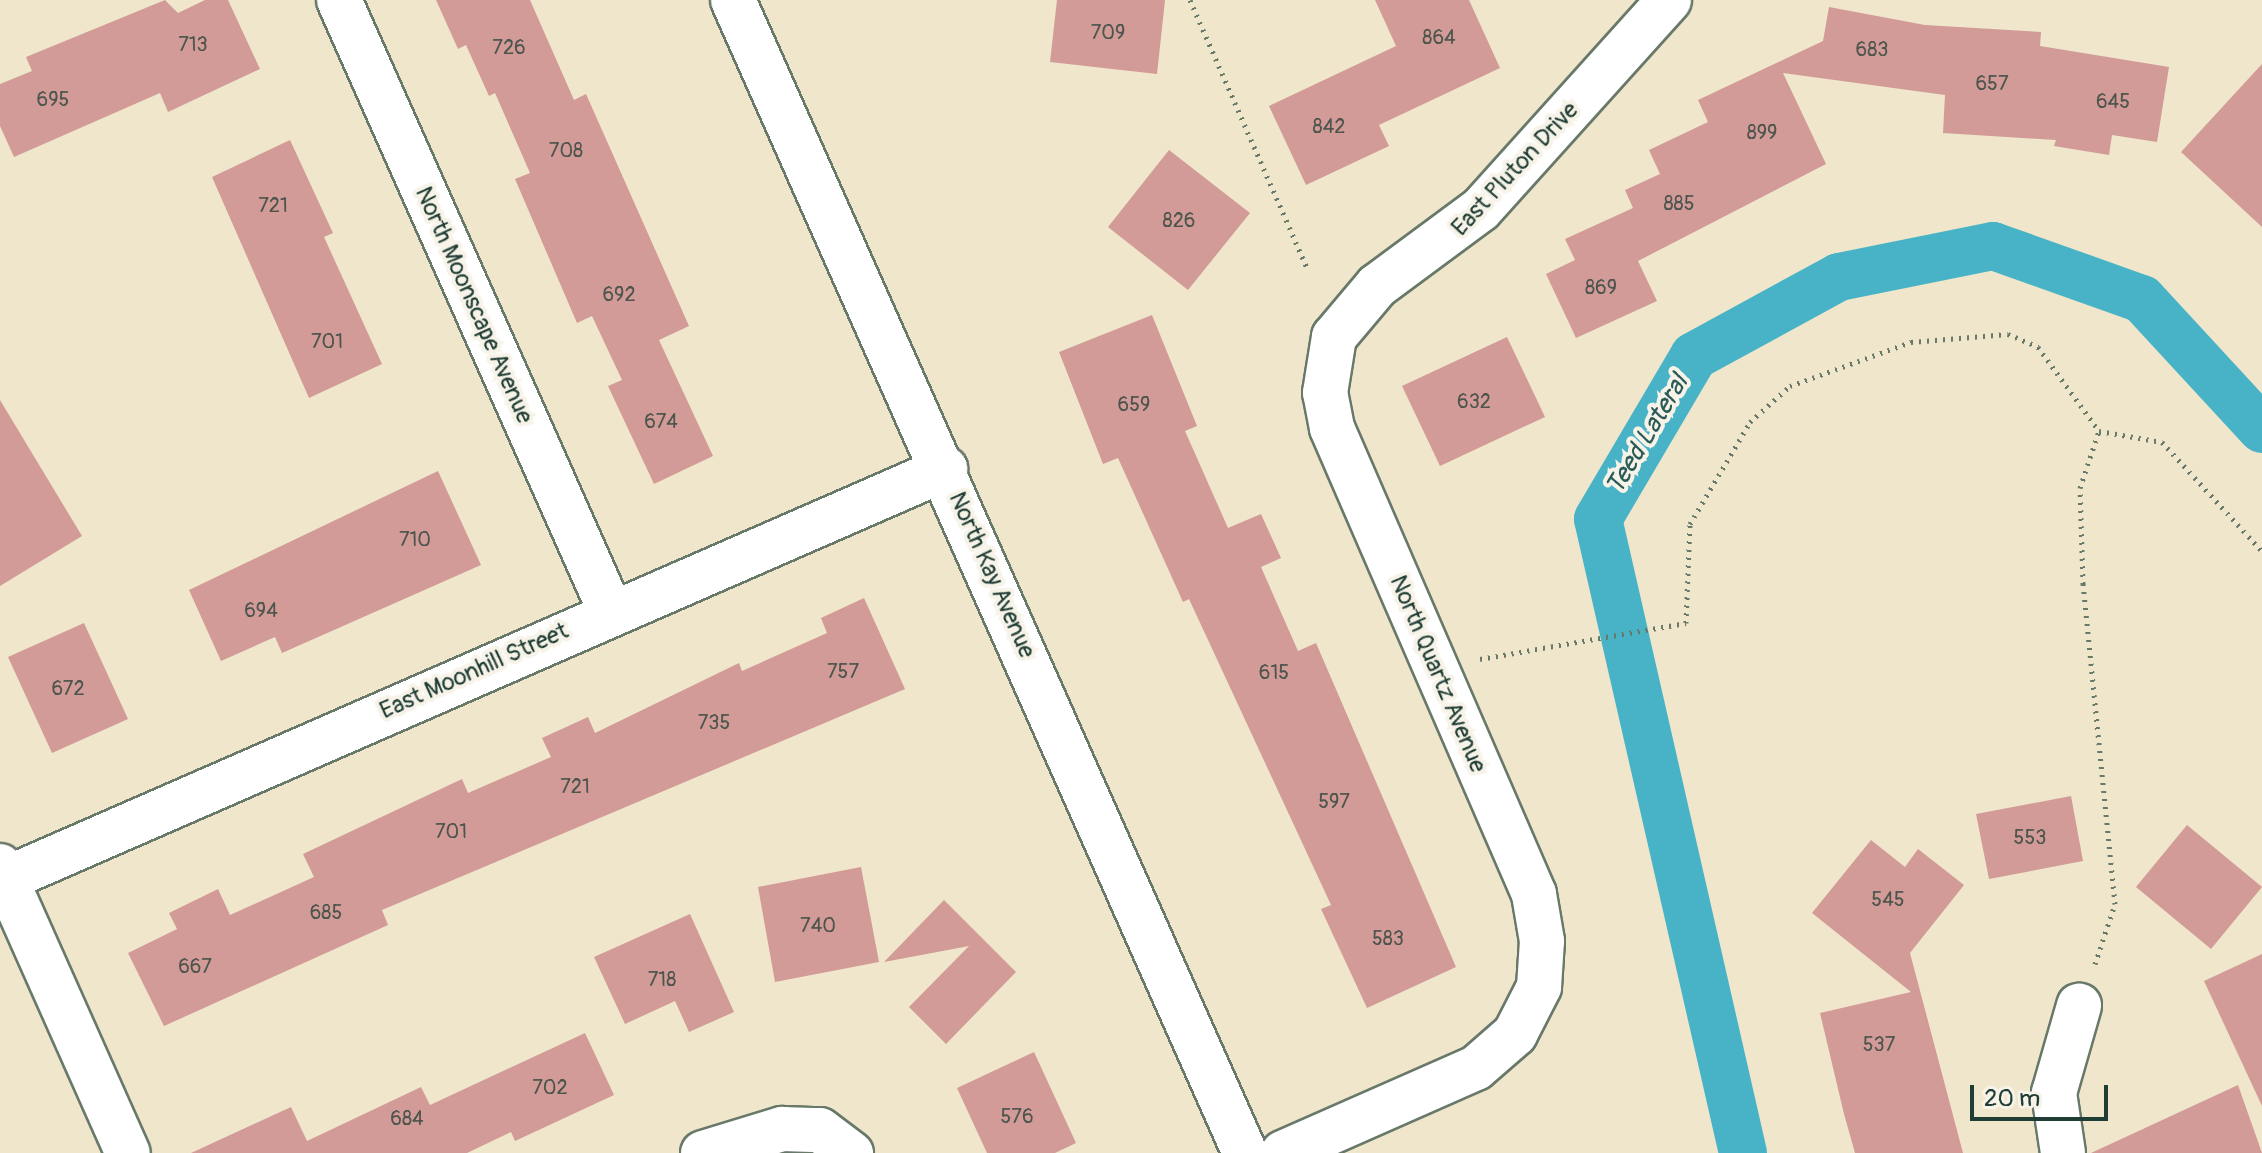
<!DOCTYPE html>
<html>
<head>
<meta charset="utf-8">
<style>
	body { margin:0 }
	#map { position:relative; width:2262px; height:1153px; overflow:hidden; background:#efe6cb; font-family:Pangolin,sans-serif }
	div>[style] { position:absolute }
	.canal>* { height:48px; margin:-24px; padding:0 24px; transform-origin:24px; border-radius:24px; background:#48b3c6 }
	.building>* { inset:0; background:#d29b97 }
	.path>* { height:5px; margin-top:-2.5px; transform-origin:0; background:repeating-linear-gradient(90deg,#687869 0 2px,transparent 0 8px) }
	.roads { filter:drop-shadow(2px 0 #687869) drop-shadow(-2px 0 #687869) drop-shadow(0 2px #687869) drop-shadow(0 -2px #687869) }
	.street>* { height:44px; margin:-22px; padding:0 22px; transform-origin:22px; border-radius:22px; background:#fff }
	.secondary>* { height:44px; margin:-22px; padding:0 22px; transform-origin:22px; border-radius:22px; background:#fff }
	span { translate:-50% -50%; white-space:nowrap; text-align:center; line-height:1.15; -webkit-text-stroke:8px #f7f3e8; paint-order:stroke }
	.number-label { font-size:20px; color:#4c544d }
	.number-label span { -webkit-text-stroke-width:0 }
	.street-label { font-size:24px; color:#1f3d34 }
	.water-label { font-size:26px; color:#295a58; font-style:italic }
	.scale { position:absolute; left:1970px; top:1085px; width:138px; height:36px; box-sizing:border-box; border:4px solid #1f3d34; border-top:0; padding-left:10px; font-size:24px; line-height:28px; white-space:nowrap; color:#1f3d34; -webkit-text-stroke:6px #f7f3e8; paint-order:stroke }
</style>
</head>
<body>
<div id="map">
	<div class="canal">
		<i style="left:1743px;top:1153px;width:650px;rotate:-102.88deg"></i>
		<i style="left:1598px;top:519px;width:189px;rotate:-59.5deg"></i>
		<i style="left:1694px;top:356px;width:165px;rotate:-28.6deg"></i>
		<i style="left:1839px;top:277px;width:157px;rotate:-11.4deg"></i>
		<i style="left:1993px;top:246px;width:158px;rotate:19.6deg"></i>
		<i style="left:2142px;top:299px;width:177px;rotate:47.3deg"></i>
	</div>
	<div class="building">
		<i style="clip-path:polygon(165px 0,178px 13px,205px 0,228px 0,260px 69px,168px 112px,160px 93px,14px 157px,0 126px,0 84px,32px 71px,26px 57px)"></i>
		<i style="clip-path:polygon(436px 0,530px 0,574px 100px,586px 94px,689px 326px,659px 340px,713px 456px,654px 484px,608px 386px,622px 380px,592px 316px,577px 323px,515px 179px,530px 173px,495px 93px,489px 96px,466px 45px,458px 49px)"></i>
		<i style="clip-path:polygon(1057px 0,1165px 0,1157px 74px,1050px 62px)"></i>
		<i style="clip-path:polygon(1375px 0,1469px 0,1500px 68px,1379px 125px,1389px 146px,1306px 185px,1269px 106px,1396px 46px)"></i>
		<i style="clip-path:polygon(1829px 7px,1925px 25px,2041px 32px,2040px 46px,2169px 67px,2157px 142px,2112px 135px,2109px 155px,2054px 146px,2056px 140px,1943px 133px,1945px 95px,1783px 73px,1826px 164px,1638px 261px,1657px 301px,1576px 338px,1546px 274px,1575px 260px,1565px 239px,1633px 208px,1625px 190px,1660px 174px,1649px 150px,1708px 122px,1698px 100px,1823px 41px)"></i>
		<i style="clip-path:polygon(2262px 64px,2262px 227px,2181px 152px)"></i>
		<i style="clip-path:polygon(290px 140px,333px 233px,324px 237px,382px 364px,309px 398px,212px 177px)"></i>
		<i style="clip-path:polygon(1169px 150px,1250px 213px,1188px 290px,1108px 227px)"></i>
		<i style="clip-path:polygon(1152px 315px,1197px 426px,1185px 431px,1228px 528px,1261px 514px,1281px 558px,1261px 567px,1298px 651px,1316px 643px,1456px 967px,1367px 1008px,1321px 909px,1331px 905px,1189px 599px,1183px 602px,1118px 458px,1103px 464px,1059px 352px)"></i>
		<i style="clip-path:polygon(1507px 337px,1545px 417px,1440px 466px,1402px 386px)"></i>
		<i style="clip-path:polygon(0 400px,82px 536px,0 586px)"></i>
		<i style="clip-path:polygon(438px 471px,481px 565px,282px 653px,275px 637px,221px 661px,189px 590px)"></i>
		<i style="clip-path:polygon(864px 598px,905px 689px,382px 910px,388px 925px,164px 1026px,128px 953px,177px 929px,169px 913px,218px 889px,230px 915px,314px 877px,303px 854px,462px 779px,468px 793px,551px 757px,542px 738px,588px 717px,595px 733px,739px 663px,742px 671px,827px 633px,821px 618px)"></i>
		<i style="clip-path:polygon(84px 623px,128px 719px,52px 753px,8px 657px)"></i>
		<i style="clip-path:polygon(2071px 796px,2083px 861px,1989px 879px,1976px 814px)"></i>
		<i style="clip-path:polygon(2187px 825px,2262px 887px,2211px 949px,2136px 887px)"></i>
		<i style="clip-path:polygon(1871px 840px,1905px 867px,1918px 849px,1964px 885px,1910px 953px,1963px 1153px,1855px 1153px,1844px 1114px,1820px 1013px,1911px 992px,1812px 913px)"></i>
		<i style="clip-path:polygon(861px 867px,879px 962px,775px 982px,758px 887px)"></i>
		<i style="clip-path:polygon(944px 900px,1016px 972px,946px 1044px,909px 1007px,969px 946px,884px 962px)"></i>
		<i style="clip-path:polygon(690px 914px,734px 1012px,689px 1032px,675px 1001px,625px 1024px,594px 957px)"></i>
		<i style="clip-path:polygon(2262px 954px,2262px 1106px,2204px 981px)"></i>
		<i style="clip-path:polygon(585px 1033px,614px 1095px,515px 1141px,511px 1132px,467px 1153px,191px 1153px,291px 1107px,307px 1141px,421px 1087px,430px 1105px)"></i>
		<i style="clip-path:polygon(1034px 1052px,1076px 1143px,1055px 1153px,987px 1153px,957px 1088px)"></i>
		<i style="clip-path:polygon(2238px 1085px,2262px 1153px,2091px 1153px)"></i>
	</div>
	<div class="path">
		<i style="left:1190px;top:0;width:295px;rotate:66.4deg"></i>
		<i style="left:1480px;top:659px;width:209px;rotate:-9.9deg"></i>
		<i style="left:1686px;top:623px;width:99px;rotate:-87.7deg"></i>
		<i style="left:1690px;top:524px;width:118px;rotate:-59.5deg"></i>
		<i style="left:1750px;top:422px;width:54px;rotate:-42deg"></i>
		<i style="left:1790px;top:386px;width:129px;rotate:-20deg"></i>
		<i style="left:1911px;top:342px;width:97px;rotate:-4.7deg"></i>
		<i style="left:2008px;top:334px;width:33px;rotate:23deg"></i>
		<i style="left:2038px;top:347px;width:104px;rotate:54deg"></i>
		<i style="left:2099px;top:431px;width:64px;rotate:9.9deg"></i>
		<i style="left:2162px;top:442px;width:148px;rotate:47.5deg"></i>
		<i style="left:2095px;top:964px;width:63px;rotate:-71.6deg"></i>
		<i style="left:2115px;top:904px;width:322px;rotate:-95.7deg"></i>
		<i style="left:2083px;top:584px;width:96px;rotate:-91.8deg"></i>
		<i style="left:2080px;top:488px;width:60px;rotate:-71.6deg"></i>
	</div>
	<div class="roads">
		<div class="street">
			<i style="left:339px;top:0;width:667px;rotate:66.05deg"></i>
			<i style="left:0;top:866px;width:314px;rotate:66deg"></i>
			<i style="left:6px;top:879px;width:1025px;rotate:-23.59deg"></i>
			<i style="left:703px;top:1153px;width:83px;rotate:-16.9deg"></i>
			<i style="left:782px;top:1129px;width:38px;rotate:2deg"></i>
			<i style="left:820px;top:1130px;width:39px;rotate:37deg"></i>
			<i style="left:1283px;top:1153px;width:211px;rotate:-23.8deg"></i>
			<i style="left:1476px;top:1068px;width:52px;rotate:-41.1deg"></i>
			<i style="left:1515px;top:1034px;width:53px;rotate:-62.9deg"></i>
			<i style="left:1539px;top:987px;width:46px;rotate:-86.3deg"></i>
			<i style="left:1542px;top:941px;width:48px;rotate:-99.7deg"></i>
			<i style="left:1534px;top:894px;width:508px;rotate:-113.44deg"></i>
			<i style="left:1332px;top:428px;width:36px;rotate:-101deg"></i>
			<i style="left:1325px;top:393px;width:57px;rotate:-80.9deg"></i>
			<i style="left:1334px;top:337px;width:67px;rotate:-49.9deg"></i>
			<i style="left:1377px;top:286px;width:129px;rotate:-36.5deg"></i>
			<i style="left:1481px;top:209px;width:281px;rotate:-48deg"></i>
			<i style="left:2063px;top:1153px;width:61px;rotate:-98.5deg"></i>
			<i style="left:2054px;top:1093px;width:91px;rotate:-74deg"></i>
		</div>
		<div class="secondary">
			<i style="left:733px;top:0;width:1262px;rotate:66.06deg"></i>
		</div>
	</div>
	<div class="number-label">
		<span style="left:1108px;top:32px">709</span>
		<span style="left:1439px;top:37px">864</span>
		<span style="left:193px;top:44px">713</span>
		<span style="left:509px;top:47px">726</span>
		<span style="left:1872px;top:49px">683</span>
		<span style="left:1992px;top:83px">657</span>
		<span style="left:53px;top:99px">695</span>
		<span style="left:2113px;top:101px">645</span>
		<span style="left:1329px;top:126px">842</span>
		<span style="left:1762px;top:132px">899</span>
		<span style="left:566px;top:150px">708</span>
		<span style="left:1679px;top:203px">885</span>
		<span style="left:273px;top:205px">721</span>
		<span style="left:1179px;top:220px">826</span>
		<span style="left:1601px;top:287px">869</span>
		<span style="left:619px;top:294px">692</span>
		<span style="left:327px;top:341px">701</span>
		<span style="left:1474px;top:401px">632</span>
		<span style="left:1134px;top:404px">659</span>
		<span style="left:661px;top:421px">674</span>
		<span style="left:415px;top:539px">710</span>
		<span style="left:261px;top:610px">694</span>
		<span style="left:843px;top:671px">757</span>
		<span style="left:1274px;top:672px">615</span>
		<span style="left:68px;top:688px">672</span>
		<span style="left:714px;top:722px">735</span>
		<span style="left:575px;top:786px">721</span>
		<span style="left:1334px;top:801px">597</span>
		<span style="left:451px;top:831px">701</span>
		<span style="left:2030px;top:837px">553</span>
		<span style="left:1888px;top:899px">545</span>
		<span style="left:326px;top:912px">685</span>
		<span style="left:818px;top:925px">740</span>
		<span style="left:1388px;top:938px">583</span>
		<span style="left:195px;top:966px">667</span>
		<span style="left:662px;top:979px">718</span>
		<span style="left:1879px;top:1044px">537</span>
		<span style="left:550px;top:1087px">702</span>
		<span style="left:1017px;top:1116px">576</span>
		<span style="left:407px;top:1118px">684</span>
	</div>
	<div class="street-label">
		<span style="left:1515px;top:169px;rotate:-47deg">East Pluton Drive</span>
		<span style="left:474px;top:305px;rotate:66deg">North Moonscape Avenue</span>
		<span style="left:992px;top:575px;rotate:66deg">North Kay Avenue</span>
		<span style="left:474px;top:671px;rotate:-24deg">East Moonhill Street</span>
		<span style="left:1438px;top:674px;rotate:67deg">North Quartz Avenue</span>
	</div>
	<div class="water-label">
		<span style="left:1648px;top:435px;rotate:-59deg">Teed Lateral</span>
	</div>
	<div class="scale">20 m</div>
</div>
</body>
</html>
